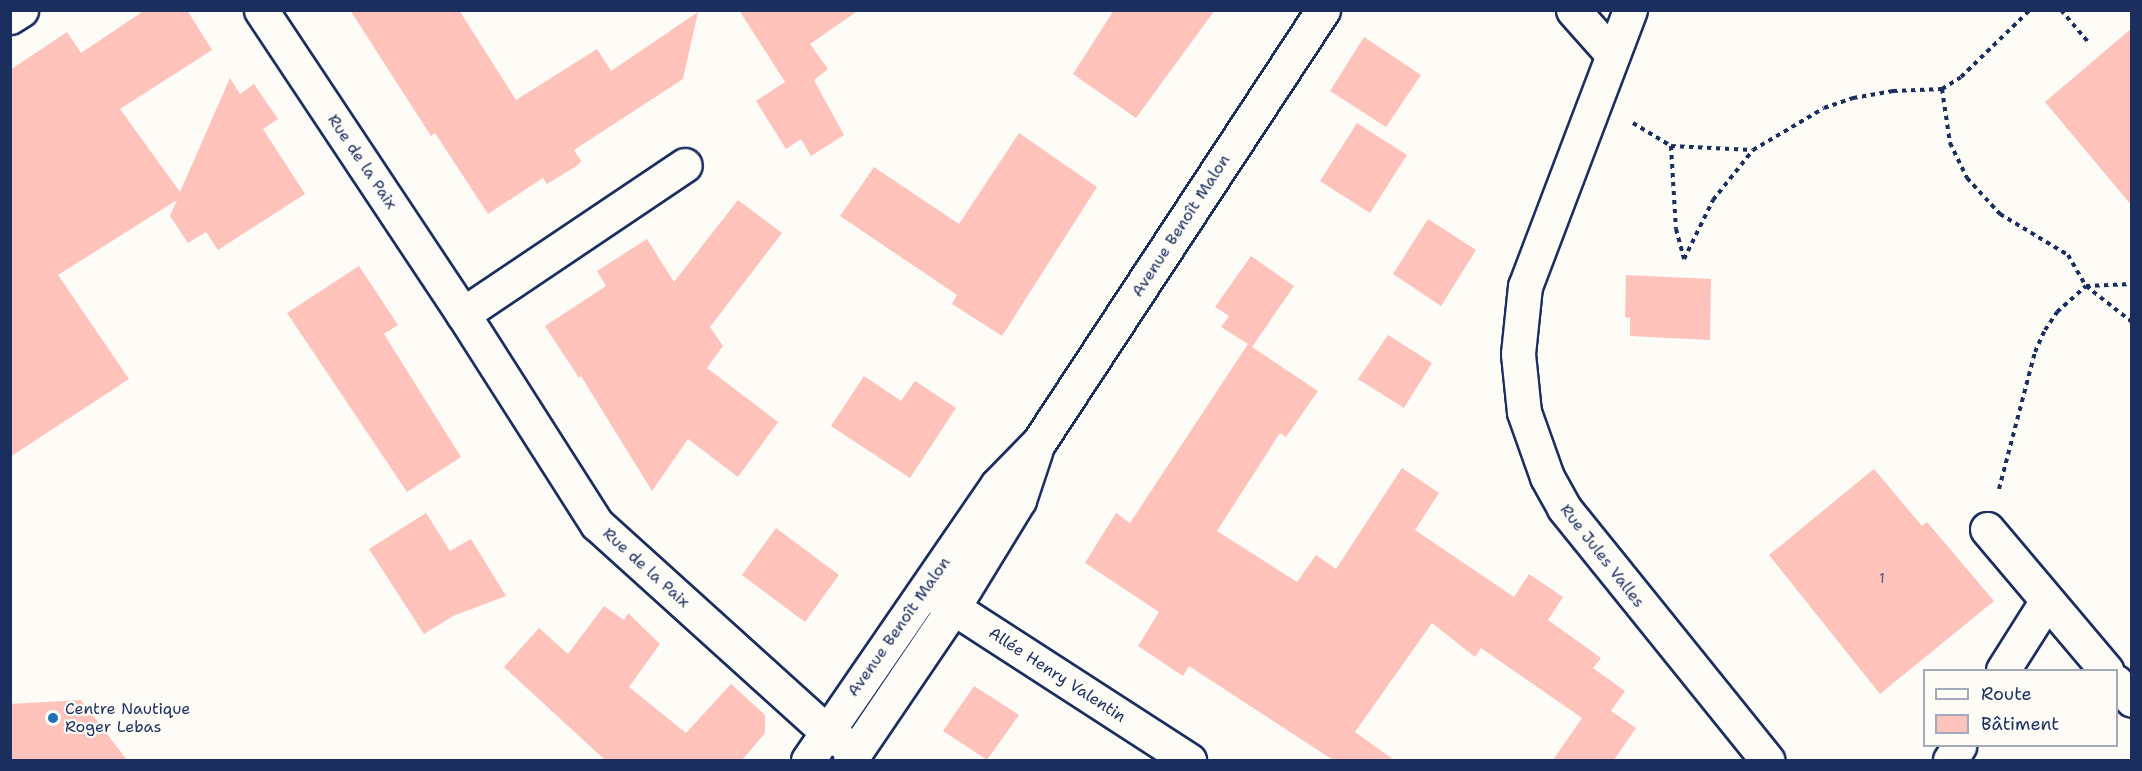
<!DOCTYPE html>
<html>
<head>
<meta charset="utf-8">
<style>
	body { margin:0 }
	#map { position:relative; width:2142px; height:771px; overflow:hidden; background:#fdfcf7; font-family:"Shantell Sans",sans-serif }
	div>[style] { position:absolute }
	.building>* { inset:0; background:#ffc3bc }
	.path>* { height:4px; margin-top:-2px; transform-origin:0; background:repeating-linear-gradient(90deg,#1b2f5e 0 4.5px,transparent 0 9px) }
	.roads { filter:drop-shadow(2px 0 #1b2f5e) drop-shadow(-2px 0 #1b2f5e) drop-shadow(0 2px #1b2f5e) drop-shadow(0 -2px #1b2f5e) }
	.minor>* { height:33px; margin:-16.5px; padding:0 16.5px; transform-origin:16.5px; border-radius:16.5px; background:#fdfcf7 }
	.major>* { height:33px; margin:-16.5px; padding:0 16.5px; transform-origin:16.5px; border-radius:16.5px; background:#fdfcf7 }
	.dots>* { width:16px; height:16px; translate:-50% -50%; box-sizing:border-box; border:3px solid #fdfcf7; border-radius:50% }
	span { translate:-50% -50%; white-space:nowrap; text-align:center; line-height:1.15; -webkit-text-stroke:4.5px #fdfcf7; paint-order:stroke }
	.number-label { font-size:14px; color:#545476 }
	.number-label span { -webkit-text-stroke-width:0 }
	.street-label { font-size:16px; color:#1b2f5e }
	.poi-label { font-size:16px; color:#1b2f5e }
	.left { translate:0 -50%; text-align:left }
	.frame { position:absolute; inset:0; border:12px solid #1b2f5e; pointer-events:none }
	.legend { position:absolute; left:1923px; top:669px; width:195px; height:78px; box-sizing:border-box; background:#fdfcf7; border:2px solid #a3aaba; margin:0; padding:8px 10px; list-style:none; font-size:18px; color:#1b2f5e }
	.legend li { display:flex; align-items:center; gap:12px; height:30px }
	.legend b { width:30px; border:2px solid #a3aaba }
</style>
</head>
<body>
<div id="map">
	<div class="building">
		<i style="clip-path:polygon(145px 10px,187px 10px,212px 50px,120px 109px,180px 192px,230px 78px,240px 94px,254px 84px,278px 119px,263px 129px,305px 194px,218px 250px,206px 232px,188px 243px,170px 216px,177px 200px,58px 275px,129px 379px,10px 457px,10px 70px,67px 32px,81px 53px)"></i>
		<i style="clip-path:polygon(350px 10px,459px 10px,516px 100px,597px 49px,611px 71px,698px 12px,683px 79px,574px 150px,581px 161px,578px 165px,547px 184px,543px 178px,488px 214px,435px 133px,431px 136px)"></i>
		<i style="clip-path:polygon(739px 10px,859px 10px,810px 44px,828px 69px,814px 80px,844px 135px,811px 156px,801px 139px,786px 149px,756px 101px,785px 82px)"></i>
		<i style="clip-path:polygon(1114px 10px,1215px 10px,1136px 118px,1073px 74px)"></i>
		<i style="clip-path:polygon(2132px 28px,2132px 206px,2045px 102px)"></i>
		<i style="clip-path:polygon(1364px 37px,1421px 75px,1386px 127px,1330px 91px)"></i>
		<i style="clip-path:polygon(1357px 123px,1407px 155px,1370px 213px,1320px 181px)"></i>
		<i style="clip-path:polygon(1019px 133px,1097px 187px,1002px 336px,952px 304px,957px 295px,840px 216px,874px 167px,959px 224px)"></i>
		<i style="clip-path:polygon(738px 200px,782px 233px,710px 327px,723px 346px,707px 368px,778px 422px,738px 477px,688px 439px,652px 491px,581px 376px,579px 378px,545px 326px,606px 286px,597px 271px,647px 239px,674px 282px)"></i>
		<i style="clip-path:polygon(1428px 219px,1476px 250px,1441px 306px,1393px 274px)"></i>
		<i style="clip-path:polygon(1251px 256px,1294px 286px,1252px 347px,1318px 391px,1286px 437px,1280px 433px,1217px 531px,1297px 582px,1316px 555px,1336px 569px,1402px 468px,1439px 493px,1415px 530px,1514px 597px,1529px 574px,1563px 597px,1548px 620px,1601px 658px,1593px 668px,1625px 691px,1611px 711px,1636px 728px,1614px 760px,1553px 760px,1582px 718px,1481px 648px,1475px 657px,1432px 623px,1355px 732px,1394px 760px,1333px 760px,1189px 666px,1183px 676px,1138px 646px,1159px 612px,1085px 563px,1116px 513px,1130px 523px,1248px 344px,1221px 327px,1229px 316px,1215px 307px)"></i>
		<i style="clip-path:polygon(359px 266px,398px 325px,384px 334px,461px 457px,407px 492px,287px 313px)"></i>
		<i style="clip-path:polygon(1626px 275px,1711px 279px,1710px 340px,1630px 336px,1630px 318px,1625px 317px)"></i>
		<i style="clip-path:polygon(1388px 335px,1432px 363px,1404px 408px,1358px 379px)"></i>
		<i style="clip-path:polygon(864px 376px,901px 401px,915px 381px,956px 408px,910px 478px,831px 426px)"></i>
		<i style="clip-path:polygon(1874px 469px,1922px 526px,1927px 522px,1994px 601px,1880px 694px,1769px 555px)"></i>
		<i style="clip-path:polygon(426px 513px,450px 551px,471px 539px,506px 596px,453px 616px,424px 634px,369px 549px)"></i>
		<i style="clip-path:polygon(776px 528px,839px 575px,805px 622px,742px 575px)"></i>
		<i style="clip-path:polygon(604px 606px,624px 620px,628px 613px,660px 644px,629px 687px,686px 733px,731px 684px,765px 715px,765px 733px,742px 760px,605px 760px,504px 667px,539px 628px,568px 654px)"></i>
		<i style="clip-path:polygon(974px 686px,1019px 715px,987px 760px,943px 731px)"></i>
		<i style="clip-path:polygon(81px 700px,127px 760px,10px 760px,10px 704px)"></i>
	</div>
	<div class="path">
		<i style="left:2061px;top:10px;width:42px;rotate:49.8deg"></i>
		<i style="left:1942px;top:89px;width:55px;rotate:81.6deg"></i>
		<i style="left:1950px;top:143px;width:39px;rotate:64deg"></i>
		<i style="left:1967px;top:178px;width:49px;rotate:47.5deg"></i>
		<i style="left:2000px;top:214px;width:79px;rotate:31.1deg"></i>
		<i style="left:2068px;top:255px;width:36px;rotate:60deg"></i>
		<i style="left:2086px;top:286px;width:58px;rotate:38deg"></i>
		<i style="left:1633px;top:123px;width:44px;rotate:31.2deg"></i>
		<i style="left:1671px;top:146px;width:83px;rotate:86.6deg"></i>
		<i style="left:1676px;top:229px;width:31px;rotate:75deg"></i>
		<i style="left:1671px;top:146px;width:81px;rotate:2.8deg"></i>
		<i style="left:1684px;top:259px;width:66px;rotate:-63.8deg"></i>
		<i style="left:1713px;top:200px;width:64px;rotate:-51.3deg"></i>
		<i style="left:1753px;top:150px;width:82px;rotate:-30.6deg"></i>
		<i style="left:1824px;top:108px;width:31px;rotate:-19deg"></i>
		<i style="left:1853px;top:98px;width:41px;rotate:-9.9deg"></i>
		<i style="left:1893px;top:91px;width:49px;rotate:-2.3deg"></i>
		<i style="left:1942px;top:89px;width:22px;rotate:-32deg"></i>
		<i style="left:1961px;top:77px;width:96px;rotate:-44.2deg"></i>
		<i style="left:1999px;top:489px;width:142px;rotate:-75.3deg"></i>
		<i style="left:2035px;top:352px;width:24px;rotate:-66deg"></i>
		<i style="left:2045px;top:330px;width:22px;rotate:-56deg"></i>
		<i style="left:2057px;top:312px;width:39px;rotate:-42deg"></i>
		<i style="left:2086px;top:286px;width:46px;rotate:-2.5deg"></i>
	</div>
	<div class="roads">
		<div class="minor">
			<i style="left:261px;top:10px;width:365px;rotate:56.4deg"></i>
			<i style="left:463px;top:314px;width:249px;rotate:57.5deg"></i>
			<i style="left:597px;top:524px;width:309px;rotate:42.1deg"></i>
			<i style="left:826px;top:731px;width:36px;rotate:34deg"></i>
			<i style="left:1573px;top:10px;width:57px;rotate:48.5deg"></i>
			<i style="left:1630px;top:10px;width:295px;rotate:110.8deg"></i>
			<i style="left:1525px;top:286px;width:68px;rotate:95.9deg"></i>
			<i style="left:1518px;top:354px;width:58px;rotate:84.1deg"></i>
			<i style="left:1524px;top:412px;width:69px;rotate:70.5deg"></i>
			<i style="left:1547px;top:477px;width:35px;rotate:61deg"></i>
			<i style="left:1564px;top:508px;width:324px;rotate:51.1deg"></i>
			<i style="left:463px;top:314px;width:267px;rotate:-33.9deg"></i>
			<i style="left:1987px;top:529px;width:185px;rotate:49.8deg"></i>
			<i style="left:929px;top:592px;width:310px;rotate:32.9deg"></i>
			<i style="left:2003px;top:670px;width:80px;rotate:-57.7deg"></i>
			<i style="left:2116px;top:682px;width:24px;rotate:48deg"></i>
			<i style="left:1950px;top:760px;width:17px;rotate:-57deg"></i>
		</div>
		<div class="major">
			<i style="left:10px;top:17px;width:13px;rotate:-32deg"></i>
			<i style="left:808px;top:760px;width:334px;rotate:-55.5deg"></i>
			<i style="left:997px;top:485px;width:60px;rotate:-45.7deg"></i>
			<i style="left:1039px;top:442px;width:517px;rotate:-56.68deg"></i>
			<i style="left:850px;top:760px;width:184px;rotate:-55.9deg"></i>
			<i style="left:953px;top:608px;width:127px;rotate:-58.6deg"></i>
			<i style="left:1019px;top:500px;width:51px;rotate:-71.6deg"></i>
		</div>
	</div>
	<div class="dots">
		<i style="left:53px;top:718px;background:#1f6fb2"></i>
	</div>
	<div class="number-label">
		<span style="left:1882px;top:578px">1</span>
	</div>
	<div class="street-label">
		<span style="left:362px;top:162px;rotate:56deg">Rue de la Paix</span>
		<span style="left:1181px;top:226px;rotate:-57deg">Avenue Benoît Malon</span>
		<span style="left:1602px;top:556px;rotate:52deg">Rue Jules Valles</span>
		<span style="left:646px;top:568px;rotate:42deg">Rue de la Paix</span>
		<span style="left:899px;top:627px;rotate:-55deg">Avenue Benoît Malon</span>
		<span style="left:1057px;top:675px;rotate:33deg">Allée Henry Valentin</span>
	</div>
	<div class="poi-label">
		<span class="left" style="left:65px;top:718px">Centre Nautique<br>Roger Lebas</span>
	</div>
	<div class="frame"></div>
	<ul class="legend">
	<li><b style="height:8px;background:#fdfcf7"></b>Route</li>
	<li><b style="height:16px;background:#ffc3bc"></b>Bâtiment</li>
	</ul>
</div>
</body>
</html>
